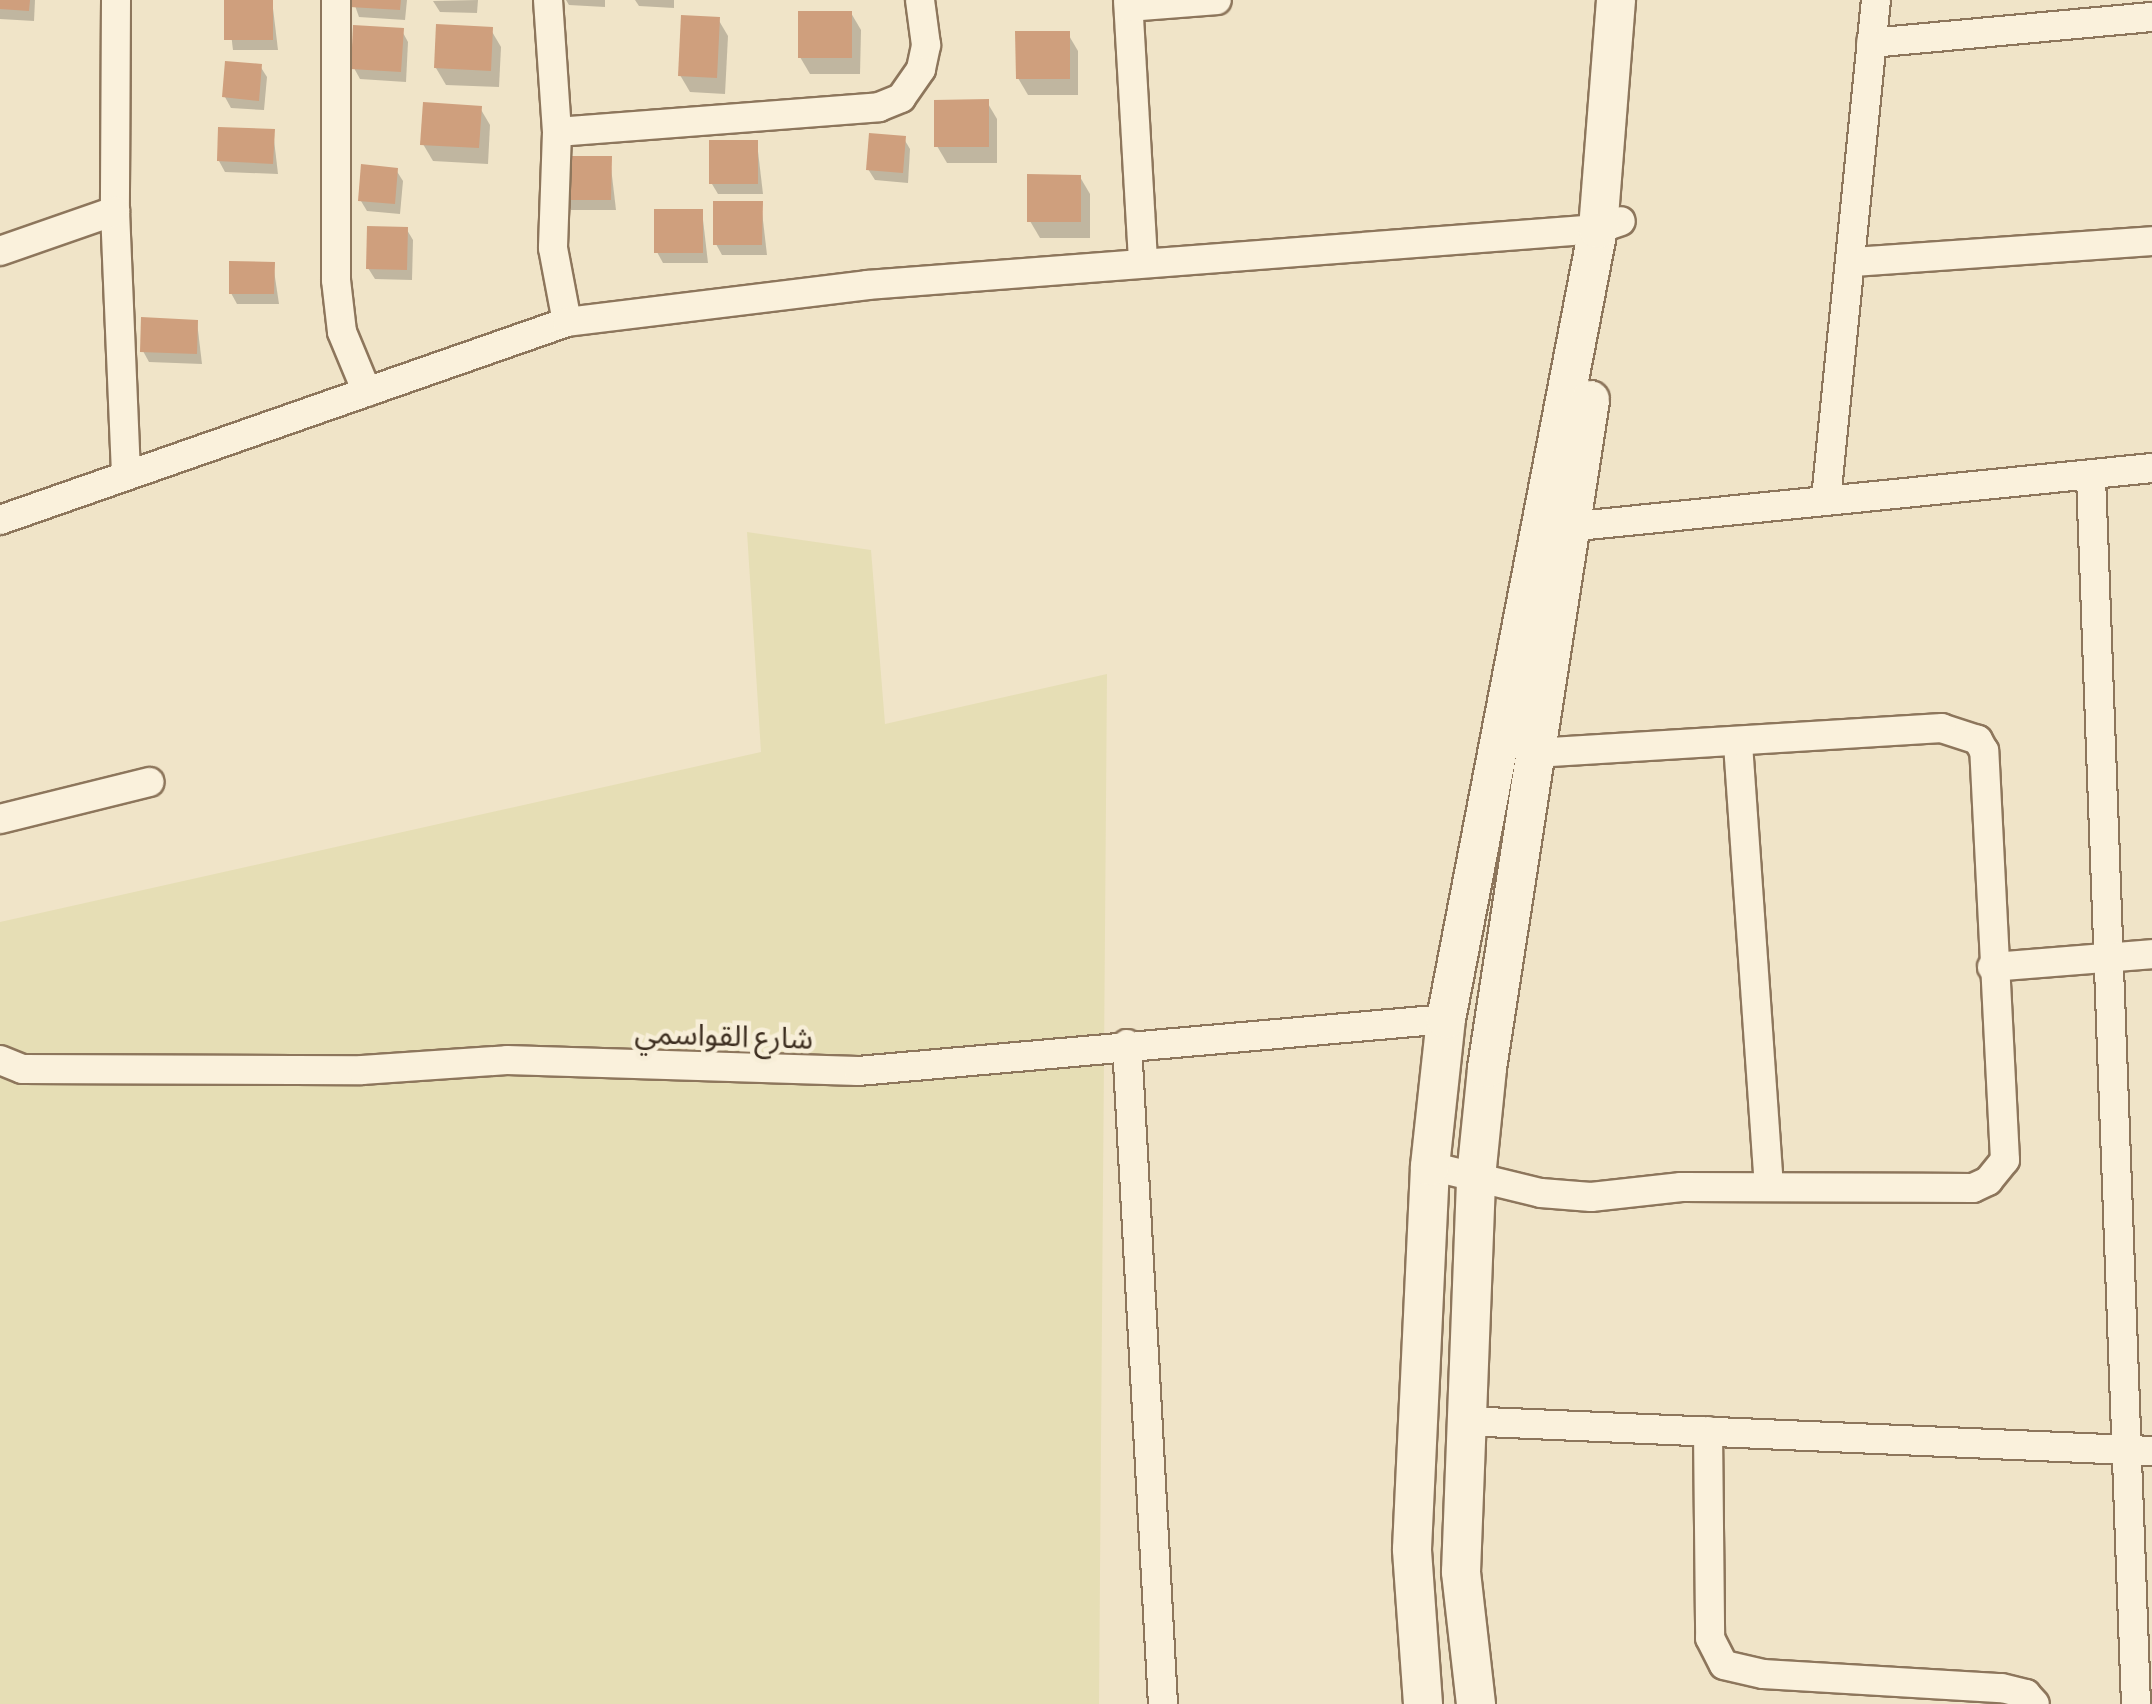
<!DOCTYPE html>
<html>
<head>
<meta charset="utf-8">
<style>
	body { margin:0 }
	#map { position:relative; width:2152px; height:1704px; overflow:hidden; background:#f0e4c8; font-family:Literata,"Noto Sans Arabic",serif }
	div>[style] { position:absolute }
	.farmland>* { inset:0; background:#e6deb5 }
	.shadow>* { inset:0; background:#0003 }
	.building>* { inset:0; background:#cf9f7d }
	.roads { filter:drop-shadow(2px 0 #8d765c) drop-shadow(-2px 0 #8d765c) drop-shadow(0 2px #8d765c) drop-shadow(0 -2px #8d765c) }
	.street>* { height:28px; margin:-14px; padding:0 14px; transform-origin:14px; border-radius:14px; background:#faf1dc }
	.secondary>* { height:38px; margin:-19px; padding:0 19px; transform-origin:19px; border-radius:19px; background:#faf1dc }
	span { translate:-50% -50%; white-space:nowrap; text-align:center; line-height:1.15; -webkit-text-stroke:9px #f7eed8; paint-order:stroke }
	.street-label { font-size:30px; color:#3d2e20 }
</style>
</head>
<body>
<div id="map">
	<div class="farmland">
		<i style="clip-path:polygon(747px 532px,871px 550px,885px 724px,1107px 674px,1099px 1704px,0 1704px,0 922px,761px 752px)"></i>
	</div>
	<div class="shadow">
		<i style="clip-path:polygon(0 0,35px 0,34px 21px,0 19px)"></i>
		<i style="clip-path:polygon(227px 0,272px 0,278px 50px,233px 50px)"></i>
		<i style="clip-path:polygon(353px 0,407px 0,405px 20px,359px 17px)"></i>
		<i style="clip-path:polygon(478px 0,477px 13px,440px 12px,433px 1px)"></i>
		<i style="clip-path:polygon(566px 0,605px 0,605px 7px,569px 5px)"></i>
		<i style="clip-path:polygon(635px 0,674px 0,674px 8px,639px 6px)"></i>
		<i style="clip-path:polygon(851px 13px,861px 30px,860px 74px,810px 74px,800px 57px)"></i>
		<i style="clip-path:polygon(718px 19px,728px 36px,725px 94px,690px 92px,680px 75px)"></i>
		<i style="clip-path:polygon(491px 30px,501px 47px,499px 87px,446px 85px,436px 68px)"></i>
		<i style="clip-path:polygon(402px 31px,408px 42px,406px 82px,360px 79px,354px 68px)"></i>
		<i style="clip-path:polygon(1068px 34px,1078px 51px,1078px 95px,1028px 95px,1018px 78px)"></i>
		<i style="clip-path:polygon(260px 66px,267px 77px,264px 110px,231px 108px,225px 97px)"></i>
		<i style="clip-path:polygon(987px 102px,997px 119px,997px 163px,947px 163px,937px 146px)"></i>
		<i style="clip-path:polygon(480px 108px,490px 125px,488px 164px,433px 161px,423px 144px)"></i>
		<i style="clip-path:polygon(273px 131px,278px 174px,225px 172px,219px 161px)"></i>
		<i style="clip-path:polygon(904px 139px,910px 149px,908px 183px,875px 180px,868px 169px)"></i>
		<i style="clip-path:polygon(757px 143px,763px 194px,718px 194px,712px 184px)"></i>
		<i style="clip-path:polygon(610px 159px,616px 210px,571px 210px,565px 199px)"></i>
		<i style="clip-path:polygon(396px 170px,403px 181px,400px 214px,367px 211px,361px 201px)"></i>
		<i style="clip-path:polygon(1080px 177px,1090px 194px,1090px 238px,1040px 238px,1030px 221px)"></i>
		<i style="clip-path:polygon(761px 203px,767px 255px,722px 255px,716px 244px)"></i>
		<i style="clip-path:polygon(702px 211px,708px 263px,663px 263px,657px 252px)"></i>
		<i style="clip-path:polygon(407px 230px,413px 240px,412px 280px,375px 279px,368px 268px)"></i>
		<i style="clip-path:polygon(273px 264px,279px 304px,237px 304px,231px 293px)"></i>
		<i style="clip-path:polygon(197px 322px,202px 364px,149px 362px,143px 351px)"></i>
	</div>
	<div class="building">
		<i style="clip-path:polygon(0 0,30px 0,29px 11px,0 9px)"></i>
		<i style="clip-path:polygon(224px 0,273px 0,273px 40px,224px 40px)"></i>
		<i style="clip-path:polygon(351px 0,401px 0,400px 10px,350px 7px)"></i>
		<i style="clip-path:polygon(798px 11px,852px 11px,852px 58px,798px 58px)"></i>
		<i style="clip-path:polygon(681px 15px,720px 17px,717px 78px,678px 76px)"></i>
		<i style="clip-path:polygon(436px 24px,493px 27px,491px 71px,434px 68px)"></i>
		<i style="clip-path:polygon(353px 25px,404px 28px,401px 72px,351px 69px)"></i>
		<i style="clip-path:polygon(1015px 31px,1070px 31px,1070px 79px,1016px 79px)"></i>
		<i style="clip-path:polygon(225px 61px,262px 64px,259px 101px,222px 97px)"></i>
		<i style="clip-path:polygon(989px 99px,989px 147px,934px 147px,934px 100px)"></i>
		<i style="clip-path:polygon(423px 102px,482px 106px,479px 148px,420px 145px)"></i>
		<i style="clip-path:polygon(218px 127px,275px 129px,273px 164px,217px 161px)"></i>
		<i style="clip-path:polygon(869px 133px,906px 136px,903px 173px,866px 170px)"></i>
		<i style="clip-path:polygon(709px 140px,758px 140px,758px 184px,709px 184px)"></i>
		<i style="clip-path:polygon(562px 156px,612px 156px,611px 200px,562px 200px)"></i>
		<i style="clip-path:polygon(361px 164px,398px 168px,395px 204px,358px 201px)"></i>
		<i style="clip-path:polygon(1027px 174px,1081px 175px,1081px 222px,1027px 222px)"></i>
		<i style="clip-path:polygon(713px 201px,763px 201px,762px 245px,713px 245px)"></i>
		<i style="clip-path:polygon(654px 209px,703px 209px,703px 253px,654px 253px)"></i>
		<i style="clip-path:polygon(367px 226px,408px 227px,407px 270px,366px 269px)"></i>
		<i style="clip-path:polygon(229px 261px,275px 262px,274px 294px,229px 294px)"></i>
		<i style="clip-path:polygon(141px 317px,198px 320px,197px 354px,140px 352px)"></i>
	</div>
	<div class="roads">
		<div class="street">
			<i style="left:116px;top:0;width:211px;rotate:90.3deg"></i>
			<i style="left:115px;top:211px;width:263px;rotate:87.6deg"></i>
			<i style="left:336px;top:0;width:280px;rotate:90deg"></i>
			<i style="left:336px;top:280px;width:52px;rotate:83.4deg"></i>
			<i style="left:342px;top:332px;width:65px;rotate:67.4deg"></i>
			<i style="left:548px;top:0;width:132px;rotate:86.1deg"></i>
			<i style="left:557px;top:132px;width:116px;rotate:92deg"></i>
			<i style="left:553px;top:248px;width:75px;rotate:79.3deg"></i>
			<i style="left:1128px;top:0;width:261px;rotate:86.7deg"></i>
			<i style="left:1129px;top:7px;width:88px;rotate:-4.5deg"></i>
			<i style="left:1871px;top:43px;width:282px;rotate:-5.3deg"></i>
			<i style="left:557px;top:132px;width:323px;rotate:-4.4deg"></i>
			<i style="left:879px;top:107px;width:24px;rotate:-22deg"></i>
			<i style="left:901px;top:98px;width:35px;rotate:-55deg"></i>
			<i style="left:921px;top:69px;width:25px;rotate:-78deg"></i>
			<i style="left:926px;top:45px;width:45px;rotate:-97.6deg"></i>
			<i style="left:0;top:251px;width:122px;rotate:-19.2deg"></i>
			<i style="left:1853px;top:262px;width:300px;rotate:-4deg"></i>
			<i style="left:2091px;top:477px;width:1228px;rotate:87.9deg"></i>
			<i style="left:1826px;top:499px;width:501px;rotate:-84.28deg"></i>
			<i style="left:0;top:520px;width:601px;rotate:-19.25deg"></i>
			<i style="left:567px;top:322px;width:302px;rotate:-7deg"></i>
			<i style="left:867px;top:285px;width:733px;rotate:-4.38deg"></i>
			<i style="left:1598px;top:229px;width:24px;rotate:-19deg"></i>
			<i style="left:1568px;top:527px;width:587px;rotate:-5.77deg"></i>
			<i style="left:1738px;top:744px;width:443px;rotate:86deg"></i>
			<i style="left:0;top:819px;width:154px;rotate:-13.9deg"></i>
			<i style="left:1992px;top:967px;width:161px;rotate:-4.6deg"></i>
			<i style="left:1127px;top:1044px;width:661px;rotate:86.88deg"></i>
			<i style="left:0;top:1060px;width:24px;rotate:22deg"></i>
			<i style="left:22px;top:1069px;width:340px;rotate:0.2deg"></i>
			<i style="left:362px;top:1070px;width:145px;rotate:-3.9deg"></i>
			<i style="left:507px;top:1060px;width:351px;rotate:1.8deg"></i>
			<i style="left:858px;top:1071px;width:590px;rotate:-5.05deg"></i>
			<i style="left:1430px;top:1166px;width:114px;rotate:13.7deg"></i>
			<i style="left:1541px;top:1193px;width:50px;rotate:4.6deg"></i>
			<i style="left:1591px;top:1197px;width:91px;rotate:-6.3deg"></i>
			<i style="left:1681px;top:1187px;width:292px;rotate:0.2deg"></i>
			<i style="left:1973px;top:1188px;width:17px;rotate:-25deg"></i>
			<i style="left:1988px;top:1181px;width:27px;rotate:-51deg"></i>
			<i style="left:2005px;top:1160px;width:410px;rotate:-92.9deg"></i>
			<i style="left:1984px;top:751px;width:13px;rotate:-119deg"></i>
			<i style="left:1978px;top:740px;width:38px;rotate:-162deg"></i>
			<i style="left:1942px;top:728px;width:408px;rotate:176.5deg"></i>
			<i style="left:1463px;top:1421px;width:690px;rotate:2.49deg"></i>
			<i style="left:1708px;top:1431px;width:207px;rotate:89.4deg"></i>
			<i style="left:1710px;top:1638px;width:30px;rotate:63deg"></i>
			<i style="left:1724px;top:1665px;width:40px;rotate:13deg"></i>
			<i style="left:1763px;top:1674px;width:239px;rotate:3.4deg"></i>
			<i style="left:2002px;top:1688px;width:25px;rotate:14deg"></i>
			<i style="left:2026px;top:1694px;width:13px;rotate:48deg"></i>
		</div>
		<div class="secondary">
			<i style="left:1423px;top:1704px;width:155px;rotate:-94.1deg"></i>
			<i style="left:1412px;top:1549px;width:383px;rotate:-87.3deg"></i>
			<i style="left:1430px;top:1166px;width:148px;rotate:-83.8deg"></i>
			<i style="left:1446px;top:1019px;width:804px;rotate:-79.11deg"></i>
			<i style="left:1598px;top:229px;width:230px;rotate:-85.5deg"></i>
			<i style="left:1476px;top:1704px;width:133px;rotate:-96.5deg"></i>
			<i style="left:1461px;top:1572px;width:395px;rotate:-87.8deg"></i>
			<i style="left:1476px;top:1177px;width:110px;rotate:-84.2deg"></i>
			<i style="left:1487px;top:1068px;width:676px;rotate:-81.23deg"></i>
		</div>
	</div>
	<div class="street-label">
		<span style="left:724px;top:1033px;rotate:2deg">شارع القواسمي</span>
	</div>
</div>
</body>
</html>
